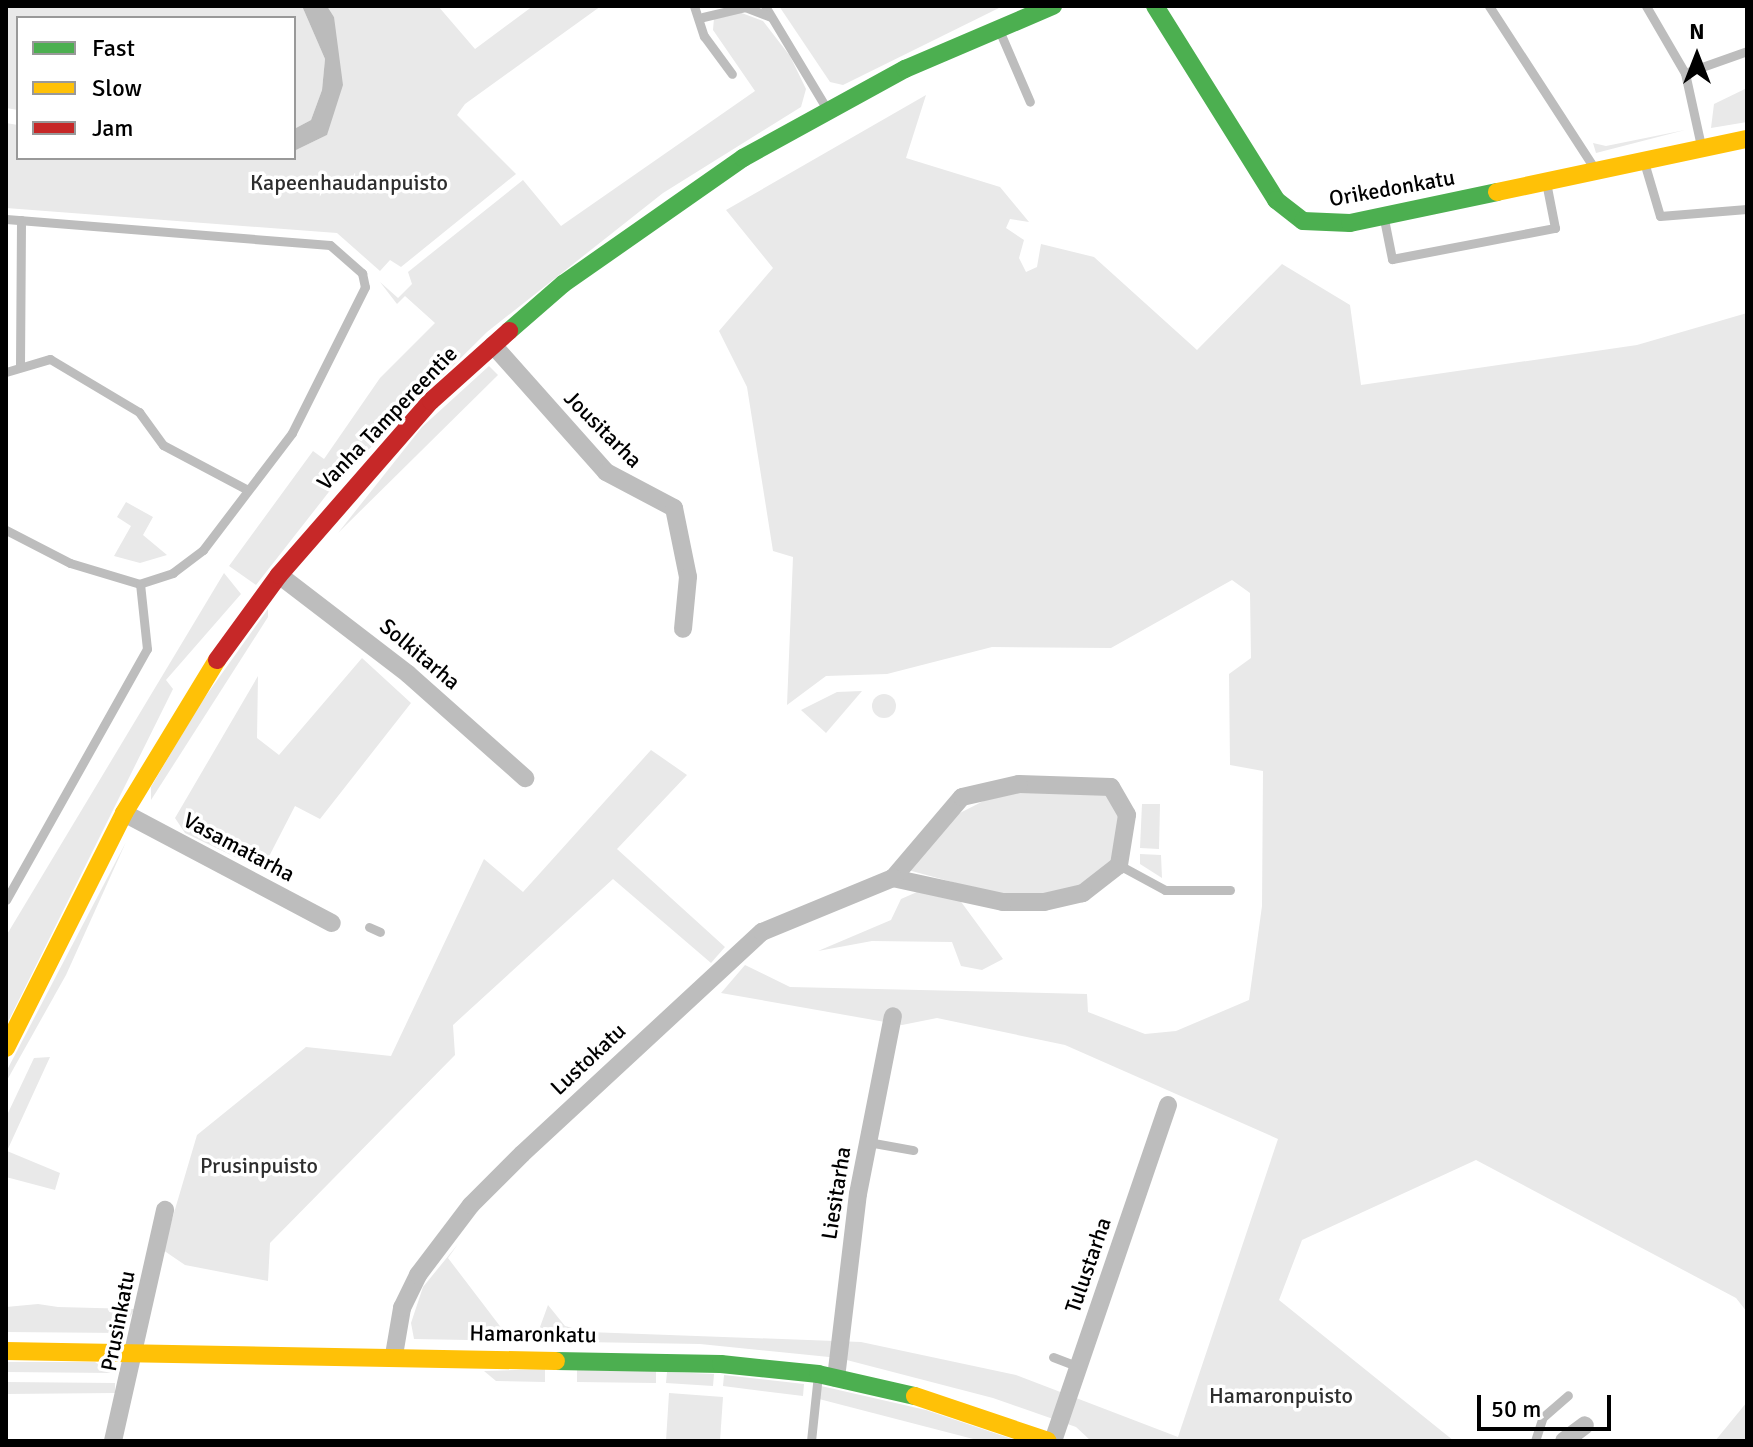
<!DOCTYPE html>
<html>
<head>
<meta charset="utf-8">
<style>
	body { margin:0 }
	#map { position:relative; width:1753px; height:1447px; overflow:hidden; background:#fff; font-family:Signika,sans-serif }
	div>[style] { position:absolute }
	.green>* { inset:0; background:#e9e9e9 }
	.round { border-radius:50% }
	.water>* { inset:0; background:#bbb }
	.lane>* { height:9px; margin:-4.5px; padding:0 4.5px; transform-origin:4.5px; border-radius:4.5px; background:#bdbdbd }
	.street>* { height:18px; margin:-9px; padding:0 9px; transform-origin:9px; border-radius:9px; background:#bdbdbd }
	.fast>* { height:18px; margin:-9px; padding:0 9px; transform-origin:9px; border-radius:9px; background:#4caf50 }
	.slow>* { height:18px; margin:-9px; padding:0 9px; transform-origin:9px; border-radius:9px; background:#ffc107 }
	.jam>* { height:18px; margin:-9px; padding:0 9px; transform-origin:9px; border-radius:9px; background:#c62828 }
	span { translate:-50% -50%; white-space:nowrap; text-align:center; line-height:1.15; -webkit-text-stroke:7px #fff; paint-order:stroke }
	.park-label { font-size:22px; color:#2e2e2e }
	.street-label { font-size:22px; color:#000 }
	.frame { position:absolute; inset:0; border:8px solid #000; pointer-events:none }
	.legend { position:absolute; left:16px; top:16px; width:280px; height:144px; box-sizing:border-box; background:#fff; border:2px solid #999; margin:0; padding:10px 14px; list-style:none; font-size:24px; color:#000 }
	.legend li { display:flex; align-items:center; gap:16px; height:40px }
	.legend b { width:40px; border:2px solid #999 }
	.north { position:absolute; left:1657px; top:16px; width:80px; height:80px; -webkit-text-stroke:6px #fff; paint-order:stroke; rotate:0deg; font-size:22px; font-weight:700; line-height:32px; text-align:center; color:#000 }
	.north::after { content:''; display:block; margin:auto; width:28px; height:36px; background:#000; clip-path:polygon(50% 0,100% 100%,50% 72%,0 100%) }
	.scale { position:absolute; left:1477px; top:1395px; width:134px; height:36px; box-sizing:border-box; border:4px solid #000; border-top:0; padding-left:10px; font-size:24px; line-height:28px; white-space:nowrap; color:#000; -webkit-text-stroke:6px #fff; paint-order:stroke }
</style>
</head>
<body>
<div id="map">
	<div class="green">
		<i style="clip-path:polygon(6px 6px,302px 6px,325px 59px,322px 90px,311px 120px,294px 129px,294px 18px,18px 18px,18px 110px,6px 108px)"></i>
		<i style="clip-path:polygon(327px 6px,438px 6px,475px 49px,533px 6px,601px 6px,465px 104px,457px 115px,516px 174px,401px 267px,390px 260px,380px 271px,337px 233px,6px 208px,6px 123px,18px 125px,18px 158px,294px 158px,294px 151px,327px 135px,334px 17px)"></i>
		<i style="clip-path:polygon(779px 6px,1003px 6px,843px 85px,830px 82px)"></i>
		<i style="clip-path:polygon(739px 12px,763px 21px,790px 56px,806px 89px,801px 107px,663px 193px,487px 332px,339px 479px,256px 585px,229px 566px,313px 451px,324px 459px,380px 378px,435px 323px,405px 296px,397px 304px,380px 282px,398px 298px,412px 284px,408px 272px,523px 180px,561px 226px,755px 91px,713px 30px,714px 18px)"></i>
		<i style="clip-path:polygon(1747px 88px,1747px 122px,1711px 128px,1714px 104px)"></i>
		<i style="clip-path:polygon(926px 95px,906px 158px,1000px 187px,1029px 222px,1010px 219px,1006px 228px,1024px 240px,1019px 258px,1026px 272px,1037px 267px,1041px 244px,1094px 257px,1197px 350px,1282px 264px,1350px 305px,1361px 385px,1637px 345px,1747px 313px,1747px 1312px,1736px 1298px,1476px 1160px,1302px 1240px,1279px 1300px,1454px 1441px,1091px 1441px,1076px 1427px,993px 1398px,839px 1358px,700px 1344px,414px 1339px,411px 1323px,423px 1287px,458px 1244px,448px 1258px,509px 1338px,536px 1338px,548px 1305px,565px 1326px,588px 1332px,861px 1342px,1016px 1375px,1178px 1437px,1278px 1139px,1065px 1045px,937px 1018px,902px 1025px,721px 993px,745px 965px,790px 987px,1087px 994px,1088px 1012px,1145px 1034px,1176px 1031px,1249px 1000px,1262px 906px,1263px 771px,1230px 765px,1229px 674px,1251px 658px,1250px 593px,1232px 580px,1111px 648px,992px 647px,887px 674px,826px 676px,787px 705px,793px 557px,773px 551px,747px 387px,719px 331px,773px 268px,726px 210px)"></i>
		<i style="clip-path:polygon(1685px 130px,1596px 153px,1593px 143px,1606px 146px)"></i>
		<i style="clip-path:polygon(489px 366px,498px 375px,338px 533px,422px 427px)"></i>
		<i style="clip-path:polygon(126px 502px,153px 517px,143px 535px,167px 555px,140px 563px,114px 556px,131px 526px,117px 517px)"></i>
		<i style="clip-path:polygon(224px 573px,241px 594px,166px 680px,173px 689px,6px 1026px,6px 936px)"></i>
		<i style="clip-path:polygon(268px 609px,268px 617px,151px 800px,151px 787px,198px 707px)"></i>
		<i style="clip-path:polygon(362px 658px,411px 703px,320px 819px,295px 806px,262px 870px,185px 833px,175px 818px,258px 676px,257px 738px,279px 755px)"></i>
		<i style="clip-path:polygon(862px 691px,826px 733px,801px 710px,837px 692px)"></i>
		<i class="round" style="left:872px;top:694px;width:24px;height:24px"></i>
		<i style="clip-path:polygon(651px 750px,687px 775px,617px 849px,725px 947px,711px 963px,613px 879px,453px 1025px,455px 1055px,270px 1243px,268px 1281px,185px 1265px,163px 1250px,197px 1135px,306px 1047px,391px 1056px,484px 859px,523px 892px)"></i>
		<i style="clip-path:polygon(1003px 791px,1102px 793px,1112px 799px,1121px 815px,1112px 864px,1066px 893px,1000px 895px,908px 870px,956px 815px)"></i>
		<i style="clip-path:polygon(1142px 804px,1160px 804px,1159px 849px,1140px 848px)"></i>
		<i style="clip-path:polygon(126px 842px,66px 975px,6px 1082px,6px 1072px)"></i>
		<i style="clip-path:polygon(1140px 854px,1161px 855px,1162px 878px,1140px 864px)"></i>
		<i style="clip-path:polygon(917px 892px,959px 899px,1003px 959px,982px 970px,961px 966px,952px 942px,872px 941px,818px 951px,891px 920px,901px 899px)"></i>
		<i style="clip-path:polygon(50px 1057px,7px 1151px,60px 1173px,55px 1190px,6px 1177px,8px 1113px,34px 1058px)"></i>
		<i style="clip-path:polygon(38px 1304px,58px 1307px,134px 1309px,123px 1333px,6px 1332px,6px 1307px)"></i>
		<i style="clip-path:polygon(6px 1362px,95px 1362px,111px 1373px,6px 1372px)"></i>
		<i style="clip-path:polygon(545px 1369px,545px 1382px,496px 1381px,484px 1371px)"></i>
		<i style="clip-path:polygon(577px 1370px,656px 1371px,656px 1383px,577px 1382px)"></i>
		<i style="clip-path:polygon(667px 1372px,714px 1374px,713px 1386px,666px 1383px)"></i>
		<i style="clip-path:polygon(724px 1375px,804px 1384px,803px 1396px,723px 1386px)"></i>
		<i style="clip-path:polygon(6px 1382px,115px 1383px,115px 1393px,6px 1394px)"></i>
		<i style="clip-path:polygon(821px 1386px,926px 1410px,1018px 1441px,981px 1441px,819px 1399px)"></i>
		<i style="clip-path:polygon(669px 1393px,723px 1397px,720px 1441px,666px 1441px)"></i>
		<i style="clip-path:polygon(1747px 1402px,1747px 1441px,1715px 1441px)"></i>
	</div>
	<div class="water">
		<i style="clip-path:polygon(302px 6px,327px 6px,334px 17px,343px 85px,327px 135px,294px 151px,294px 129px,311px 120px,322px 90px,325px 59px)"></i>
	</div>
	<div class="lane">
		<i style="left:694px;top:6px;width:32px;rotate:72deg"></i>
		<i style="left:704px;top:36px;width:47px;rotate:53.6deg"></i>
		<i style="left:765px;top:6px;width:120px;rotate:59deg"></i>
		<i style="left:1489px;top:6px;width:194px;rotate:57deg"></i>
		<i style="left:1646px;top:6px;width:78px;rotate:59.8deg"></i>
		<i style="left:1685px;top:73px;width:66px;rotate:-19.5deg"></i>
		<i style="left:703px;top:17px;width:43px;rotate:-13.4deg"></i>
		<i style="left:745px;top:7px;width:28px;rotate:21deg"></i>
		<i style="left:999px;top:30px;width:78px;rotate:66.7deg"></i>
		<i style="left:1685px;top:73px;width:75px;rotate:77.6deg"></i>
		<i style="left:1644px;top:162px;width:56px;rotate:73.5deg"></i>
		<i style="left:1660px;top:216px;width:87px;rotate:-4.6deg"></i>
		<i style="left:6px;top:219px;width:325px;rotate:4.6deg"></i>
		<i style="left:330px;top:245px;width:43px;rotate:41.2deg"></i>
		<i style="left:362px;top:273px;width:14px;rotate:78deg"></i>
		<i style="left:365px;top:287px;width:163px;rotate:116.6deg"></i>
		<i style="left:292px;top:433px;width:147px;rotate:127.3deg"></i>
		<i style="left:203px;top:550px;width:38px;rotate:143deg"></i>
		<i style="left:173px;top:573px;width:35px;rotate:162deg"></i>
		<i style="left:140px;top:584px;width:73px;rotate:-163.3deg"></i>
		<i style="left:70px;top:563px;width:72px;rotate:-152.7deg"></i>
		<i style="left:1384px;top:219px;width:41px;rotate:78.7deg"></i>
		<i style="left:1392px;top:259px;width:166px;rotate:-10.8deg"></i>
		<i style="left:1555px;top:228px;width:47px;rotate:-101.1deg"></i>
		<i style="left:20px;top:366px;width:146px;rotate:-89.6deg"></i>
		<i style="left:6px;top:372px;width:46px;rotate:-16.5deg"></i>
		<i style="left:50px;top:359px;width:104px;rotate:30.8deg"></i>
		<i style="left:139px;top:412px;width:41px;rotate:54deg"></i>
		<i style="left:163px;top:445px;width:96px;rotate:27.9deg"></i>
		<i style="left:1119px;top:865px;width:52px;rotate:28.5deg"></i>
		<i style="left:1165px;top:890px;width:65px"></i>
		<i style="left:6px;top:900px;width:288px;rotate:-60.7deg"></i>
		<i style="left:147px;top:649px;width:65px;rotate:-96.1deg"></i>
		<i style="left:369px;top:927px;width:12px;rotate:24deg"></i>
		<i style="left:868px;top:1142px;width:46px;rotate:10.1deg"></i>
		<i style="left:1053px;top:1357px;width:28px;rotate:21deg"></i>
		<i style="left:811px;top:1441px;width:67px;rotate:-84deg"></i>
		<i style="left:1535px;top:1441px;width:25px;rotate:-72deg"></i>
		<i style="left:1543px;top:1417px;width:33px;rotate:-41deg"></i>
	</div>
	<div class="street">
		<i style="left:493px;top:345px;width:170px;rotate:48.3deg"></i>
		<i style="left:606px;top:472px;width:77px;rotate:27.9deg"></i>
		<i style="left:674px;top:508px;width:70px;rotate:78.5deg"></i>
		<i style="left:688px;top:577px;width:52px;rotate:95.5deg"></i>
		<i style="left:279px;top:575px;width:163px;rotate:37.5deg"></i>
		<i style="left:408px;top:674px;width:157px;rotate:41.6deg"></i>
		<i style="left:1019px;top:784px;width:92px;rotate:1.9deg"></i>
		<i style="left:1111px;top:787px;width:32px;rotate:60deg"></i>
		<i style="left:1127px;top:815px;width:51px;rotate:99.1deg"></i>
		<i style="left:1119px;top:865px;width:46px;rotate:142.1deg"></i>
		<i style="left:1083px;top:893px;width:40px;rotate:167deg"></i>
		<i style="left:1044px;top:902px;width:41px;rotate:180deg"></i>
		<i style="left:1003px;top:902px;width:113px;rotate:-167.7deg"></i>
		<i style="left:893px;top:878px;width:106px;rotate:-49.6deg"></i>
		<i style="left:962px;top:797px;width:58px;rotate:-12.8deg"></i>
		<i style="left:124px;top:813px;width:235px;rotate:27.9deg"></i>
		<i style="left:394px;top:1355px;width:48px;rotate:-80.3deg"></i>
		<i style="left:402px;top:1308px;width:37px;rotate:-64deg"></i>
		<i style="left:418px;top:1275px;width:88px;rotate:-52.9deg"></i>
		<i style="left:471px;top:1205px;width:72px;rotate:-45deg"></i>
		<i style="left:522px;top:1154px;width:327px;rotate:-42.8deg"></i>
		<i style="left:762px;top:932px;width:142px;rotate:-22.4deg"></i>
		<i style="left:836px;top:1378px;width:185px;rotate:-83.2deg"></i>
		<i style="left:858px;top:1194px;width:181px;rotate:-78.9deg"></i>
		<i style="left:113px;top:1441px;width:237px;rotate:-77.3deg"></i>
		<i style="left:1053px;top:1441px;width:355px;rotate:-71.1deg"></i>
		<i style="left:1564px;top:1441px;width:26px;rotate:-37deg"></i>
	</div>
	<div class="fast">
		<i style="left:1155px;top:6px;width:229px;rotate:58deg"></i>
		<i style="left:1276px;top:200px;width:34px;rotate:38deg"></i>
		<i style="left:1303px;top:221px;width:47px;rotate:2.4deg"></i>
		<i style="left:1350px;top:223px;width:150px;rotate:-11.9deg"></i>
		<i style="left:509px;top:331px;width:72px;rotate:-41deg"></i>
		<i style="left:563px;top:284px;width:220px;rotate:-35deg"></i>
		<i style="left:743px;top:158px;width:185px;rotate:-28.8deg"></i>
		<i style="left:905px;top:69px;width:161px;rotate:-23.1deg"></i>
		<i style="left:556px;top:1361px;width:165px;rotate:1deg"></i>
		<i style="left:721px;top:1364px;width:98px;rotate:5.9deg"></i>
		<i style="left:818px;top:1374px;width:99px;rotate:12.8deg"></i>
	</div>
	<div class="slow">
		<i style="left:1497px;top:192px;width:256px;rotate:-12deg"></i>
		<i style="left:6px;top:1048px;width:263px;rotate:-63.3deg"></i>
		<i style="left:124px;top:813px;width:179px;rotate:-58.7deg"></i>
		<i style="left:6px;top:1351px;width:550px;rotate:1.04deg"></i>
		<i style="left:915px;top:1396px;width:140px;rotate:18.7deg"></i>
	</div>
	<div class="jam">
		<i style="left:217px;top:660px;width:105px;rotate:-53.9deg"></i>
		<i style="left:279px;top:575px;width:231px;rotate:-48.9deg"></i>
		<i style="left:431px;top:401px;width:105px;rotate:-41.9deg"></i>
	</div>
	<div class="park-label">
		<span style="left:349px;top:183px">Kapeenhaudanpuisto</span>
		<span style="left:259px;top:1166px">Prusinpuisto</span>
		<span style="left:1281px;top:1396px">Hamaronpuisto</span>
	</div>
	<div class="street-label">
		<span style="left:1392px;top:188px;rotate:-10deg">Orikedonkatu</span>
		<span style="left:387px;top:418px;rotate:-46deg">Vanha Tampereentie</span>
		<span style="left:603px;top:429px;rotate:45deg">Jousitarha</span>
		<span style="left:420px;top:654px;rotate:40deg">Solkitarha</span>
		<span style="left:239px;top:847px;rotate:28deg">Vasamatarha</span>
		<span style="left:588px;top:1059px;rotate:-43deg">Lustokatu</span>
		<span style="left:836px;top:1193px;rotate:-81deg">Liesitarha</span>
		<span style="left:1088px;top:1265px;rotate:-71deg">Tulustarha</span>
		<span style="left:118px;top:1321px;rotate:-79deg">Prusinkatu</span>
		<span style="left:533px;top:1334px;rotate:1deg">Hamaronkatu</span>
	</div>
	<div class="frame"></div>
	<ul class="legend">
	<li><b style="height:10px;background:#4caf50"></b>Fast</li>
	<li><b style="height:10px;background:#ffc107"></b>Slow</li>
	<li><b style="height:10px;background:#c62828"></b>Jam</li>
	</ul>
	<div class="north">N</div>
	<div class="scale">50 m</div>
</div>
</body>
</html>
